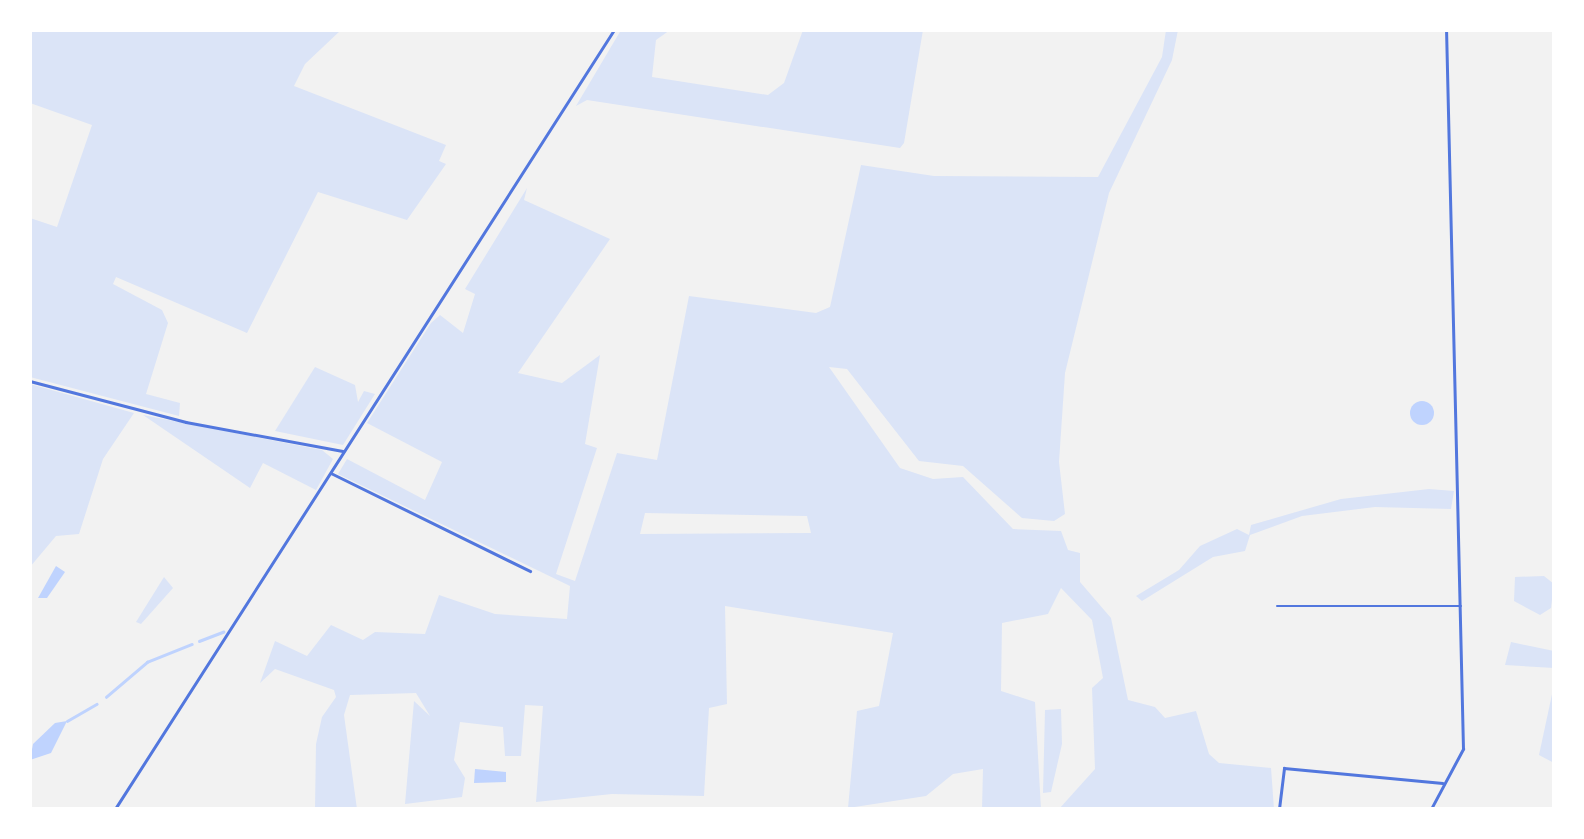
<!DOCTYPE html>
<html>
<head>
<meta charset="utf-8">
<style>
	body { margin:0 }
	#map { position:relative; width:1584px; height:839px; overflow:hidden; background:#f2f2f2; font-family:"IBM Plex Serif",serif }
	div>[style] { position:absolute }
	.green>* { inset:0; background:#dbe4f7 }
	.water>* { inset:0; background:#bfd3fe }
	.round { border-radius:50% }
	.stream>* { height:2.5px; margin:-1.25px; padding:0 1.25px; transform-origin:1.25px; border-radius:1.25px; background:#bfd3fe }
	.minor>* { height:2.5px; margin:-1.25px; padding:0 1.25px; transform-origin:1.25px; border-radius:1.25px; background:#5277de }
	span { translate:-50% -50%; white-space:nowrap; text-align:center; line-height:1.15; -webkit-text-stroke:10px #fff; paint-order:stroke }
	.frame { position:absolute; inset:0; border:32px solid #fff; pointer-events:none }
</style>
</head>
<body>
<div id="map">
	<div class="green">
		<i style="clip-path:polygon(30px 30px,341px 30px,305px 64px,294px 86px,446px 145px,439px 161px,446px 164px,407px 220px,318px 192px,247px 333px,116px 277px,113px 284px,162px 310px,168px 323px,146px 394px,180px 403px,179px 416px,30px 377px,30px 218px,57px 227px,92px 125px,30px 103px)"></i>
		<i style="clip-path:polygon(621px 30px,670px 30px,656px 40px,652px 77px,768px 95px,784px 83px,803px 30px,923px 30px,904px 143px,900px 148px,587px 100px,576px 106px)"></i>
		<i style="clip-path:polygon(evenodd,1166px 30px,1178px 30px,1172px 60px,1109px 193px,1065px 373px,1059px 462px,1065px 514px,1054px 521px,1022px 518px,963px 466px,919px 461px,847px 369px,829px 367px,900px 468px,933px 479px,963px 477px,1013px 529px,1061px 531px,1068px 550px,1080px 553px,1080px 582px,1111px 618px,1128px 700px,1155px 707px,1165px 718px,1196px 711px,1209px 754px,1219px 763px,1271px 768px,1274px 809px,1059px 809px,1095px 769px,1092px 688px,1103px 678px,1092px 620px,1061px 588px,1048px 614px,1002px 623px,1001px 691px,1035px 702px,1041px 809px,982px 809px,983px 769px,953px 774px,926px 796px,848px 808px,857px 711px,879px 706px,893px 633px,725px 606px,727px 704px,709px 708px,704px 796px,612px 794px,536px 802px,543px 706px,525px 705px,521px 756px,505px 756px,503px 727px,460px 722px,454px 760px,465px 778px,462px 797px,405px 804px,414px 701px,430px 716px,416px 693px,350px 695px,344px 715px,357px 809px,315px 809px,316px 744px,322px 717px,336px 697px,334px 690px,275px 669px,260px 683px,275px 641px,307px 656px,331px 625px,363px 640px,375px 632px,425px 634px,439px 595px,495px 614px,567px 619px,570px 586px,338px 474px,347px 459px,425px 500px,442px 462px,367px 423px,431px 323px,440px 315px,463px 333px,475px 294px,465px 289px,527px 188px,524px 200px,610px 239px,518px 373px,562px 383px,600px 355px,585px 444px,597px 448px,556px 574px,575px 581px,617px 453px,657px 460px,689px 296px,816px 313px,830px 307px,861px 165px,934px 176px,1098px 177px,1162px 57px,1166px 30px,645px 513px,807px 516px,811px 533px,640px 534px,645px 513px)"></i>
		<i style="clip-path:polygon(315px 367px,355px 385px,358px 402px,364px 391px,375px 394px,343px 445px,275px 431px)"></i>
		<i style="clip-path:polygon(30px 384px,134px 413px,103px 459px,79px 534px,56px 536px,30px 567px)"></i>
		<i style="clip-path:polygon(143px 415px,322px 450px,333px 459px,316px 490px,263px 463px,250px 488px)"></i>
		<i style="clip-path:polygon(1429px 489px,1454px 491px,1451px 509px,1375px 507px,1302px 516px,1250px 535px,1245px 551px,1213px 557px,1142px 601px,1136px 596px,1179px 570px,1200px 546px,1237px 529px,1249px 535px,1251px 525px,1341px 499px)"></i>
		<i style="clip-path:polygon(1544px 576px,1554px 584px,1551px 608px,1540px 615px,1514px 601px,1515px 577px)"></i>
		<i style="clip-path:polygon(164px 577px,173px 588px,141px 624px,136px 622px)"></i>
		<i style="clip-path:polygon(1511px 642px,1554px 651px,1554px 668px,1505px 665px)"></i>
		<i style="clip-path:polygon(1554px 685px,1554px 763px,1539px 755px)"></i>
		<i style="clip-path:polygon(1061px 709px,1062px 744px,1051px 792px,1043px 793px,1045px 710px)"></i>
	</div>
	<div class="water">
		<i class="round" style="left:1410px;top:401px;width:24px;height:24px"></i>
		<i style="clip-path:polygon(56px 566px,65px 572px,47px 598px,38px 598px)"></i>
		<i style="clip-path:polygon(67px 721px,51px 753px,30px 760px,33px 744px,55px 723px)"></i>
		<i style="clip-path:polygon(475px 769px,506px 772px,506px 782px,474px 783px)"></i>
	</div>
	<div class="stream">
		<i style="left:199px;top:641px;width:26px;rotate:-21deg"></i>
		<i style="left:106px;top:697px;width:54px;rotate:-40.5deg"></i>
		<i style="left:147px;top:662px;width:48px;rotate:-21.8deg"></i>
		<i style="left:67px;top:721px;width:34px;rotate:-30deg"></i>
	</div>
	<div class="minor">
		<i style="left:30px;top:381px;width:161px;rotate:14.7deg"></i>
		<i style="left:186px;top:422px;width:159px;rotate:10.5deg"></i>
		<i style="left:331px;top:473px;width:222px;rotate:26.2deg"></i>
		<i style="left:1277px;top:606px;width:184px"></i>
		<i style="left:115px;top:809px;width:925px;rotate:-57.36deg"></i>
		<i style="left:1279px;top:809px;width:41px;rotate:-83deg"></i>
		<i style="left:1284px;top:768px;width:159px;rotate:5.4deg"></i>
		<i style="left:1431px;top:809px;width:68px;rotate:-61.9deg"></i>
		<i style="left:1463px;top:749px;width:719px;rotate:-91.35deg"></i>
	</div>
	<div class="frame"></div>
</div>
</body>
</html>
